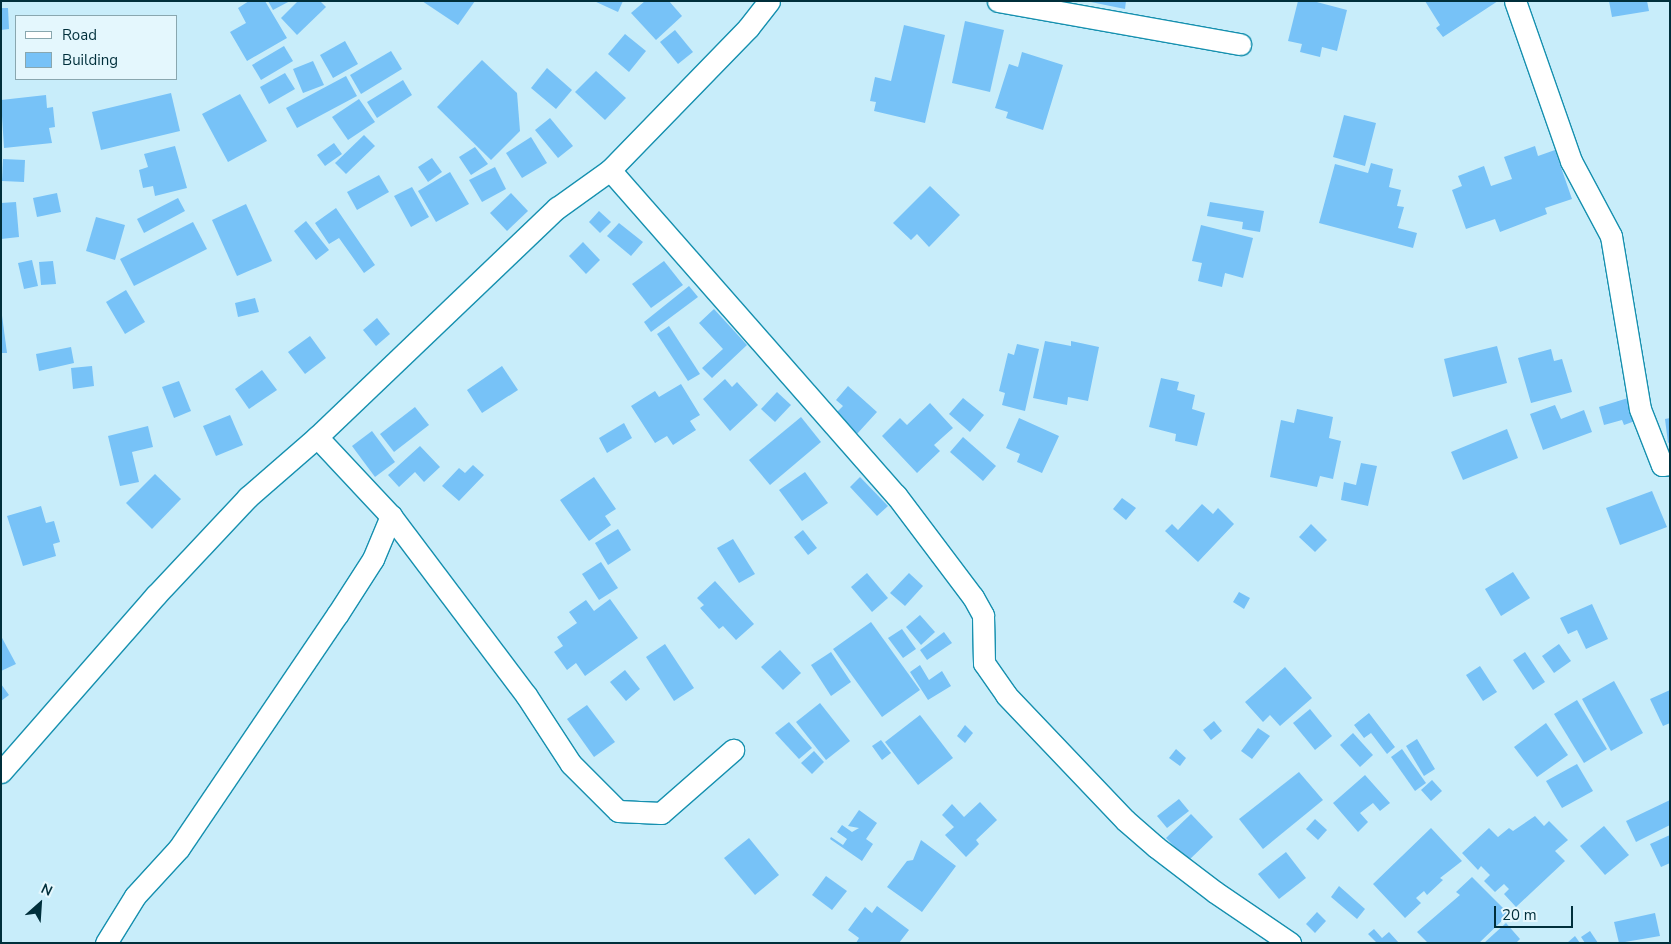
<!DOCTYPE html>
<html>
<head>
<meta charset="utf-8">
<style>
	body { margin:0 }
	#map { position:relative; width:1671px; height:944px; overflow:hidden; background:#c8edfa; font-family:"Nunito Sans",sans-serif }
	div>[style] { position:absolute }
	.building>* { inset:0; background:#77c2f7 }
	.roads { filter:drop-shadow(1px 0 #1690af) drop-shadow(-1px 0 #1690af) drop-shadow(0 1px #1690af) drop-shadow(0 -1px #1690af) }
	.street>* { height:21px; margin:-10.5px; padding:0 10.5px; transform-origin:10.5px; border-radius:10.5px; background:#fff }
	span { translate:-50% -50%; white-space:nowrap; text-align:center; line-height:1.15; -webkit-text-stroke:5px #e4f7fd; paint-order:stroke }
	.frame { position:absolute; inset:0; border:2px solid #002f3b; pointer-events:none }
	.legend { position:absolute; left:15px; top:15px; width:162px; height:65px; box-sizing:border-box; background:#e4f7fd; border:1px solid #89a7af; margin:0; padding:6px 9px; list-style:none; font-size:15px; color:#002f3b }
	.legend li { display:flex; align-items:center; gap:10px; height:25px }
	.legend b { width:25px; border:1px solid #89a7af }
	.north { position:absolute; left:15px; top:879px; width:50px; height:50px; -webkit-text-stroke:4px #e4f7fd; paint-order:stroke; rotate:26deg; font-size:14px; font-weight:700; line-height:20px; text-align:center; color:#002f3b }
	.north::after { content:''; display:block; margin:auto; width:18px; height:22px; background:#002f3b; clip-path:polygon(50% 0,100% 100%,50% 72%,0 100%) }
	.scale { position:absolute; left:1494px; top:906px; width:79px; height:22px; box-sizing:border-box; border:2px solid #002f3b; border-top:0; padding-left:6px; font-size:15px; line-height:18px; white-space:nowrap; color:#002f3b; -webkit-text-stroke:4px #e4f7fd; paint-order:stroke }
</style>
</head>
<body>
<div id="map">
	<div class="building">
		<i style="clip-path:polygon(249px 1px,265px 1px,287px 38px,247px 61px,230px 32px,246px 23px,238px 8px)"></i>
		<i style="clip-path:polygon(268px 1px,290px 1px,273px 10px)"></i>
		<i style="clip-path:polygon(298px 1px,320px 1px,326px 7px,297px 35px,281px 18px)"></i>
		<i style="clip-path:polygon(422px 1px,475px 1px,458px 25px)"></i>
		<i style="clip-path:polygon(594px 1px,623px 1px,618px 12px)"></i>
		<i style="clip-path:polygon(645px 1px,669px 1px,682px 16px,656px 40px,631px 13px)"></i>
		<i style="clip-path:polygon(1086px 1px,1126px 1px,1125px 9px)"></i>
		<i style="clip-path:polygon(1298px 1px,1313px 1px,1347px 10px,1337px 51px,1322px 47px,1320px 57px,1300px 52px,1302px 44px,1288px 41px)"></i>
		<i style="clip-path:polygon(1425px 1px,1498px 1px,1443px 37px,1436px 28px,1440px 25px)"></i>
		<i style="clip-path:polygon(1609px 1px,1647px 1px,1649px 11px,1612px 17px)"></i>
		<i style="clip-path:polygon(1px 8px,8px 8px,9px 29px,1px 30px)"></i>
		<i style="clip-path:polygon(965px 21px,1004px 30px,990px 92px,952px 83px)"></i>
		<i style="clip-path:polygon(904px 25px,945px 35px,925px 123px,874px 111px,876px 102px,870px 101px,875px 77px,891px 81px)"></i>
		<i style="clip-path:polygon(675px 30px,693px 52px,678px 64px,660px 42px)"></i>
		<i style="clip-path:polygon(625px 34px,646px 51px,629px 72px,608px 54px)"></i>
		<i style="clip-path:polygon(345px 41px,358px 64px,333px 78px,320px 55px)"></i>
		<i style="clip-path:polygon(284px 46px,293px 61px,261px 80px,252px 65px)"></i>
		<i style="clip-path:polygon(391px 51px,402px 69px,361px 94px,350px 75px)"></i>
		<i style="clip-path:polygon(1022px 52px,1063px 65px,1043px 130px,1006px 118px,1008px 112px,995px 108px,1009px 64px,1018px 67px)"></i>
		<i style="clip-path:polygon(482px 60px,517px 93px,520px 131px,491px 160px,437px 107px)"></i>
		<i style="clip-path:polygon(313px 61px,324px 85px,303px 93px,293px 69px)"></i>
		<i style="clip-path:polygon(547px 68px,572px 90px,556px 109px,531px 88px)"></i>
		<i style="clip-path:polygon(596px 71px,626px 98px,605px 120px,575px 92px)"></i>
		<i style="clip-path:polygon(285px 73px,295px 89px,269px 104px,260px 87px)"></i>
		<i style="clip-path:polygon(346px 76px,357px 96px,297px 128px,286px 108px)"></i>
		<i style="clip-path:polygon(403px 80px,412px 95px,377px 118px,367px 102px)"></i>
		<i style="clip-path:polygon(171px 93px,180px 131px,101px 150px,92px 112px)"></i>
		<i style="clip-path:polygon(240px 94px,267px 141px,228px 162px,202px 114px)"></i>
		<i style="clip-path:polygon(46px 95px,47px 108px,53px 107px,55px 127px,49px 128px,52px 143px,4px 148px,1px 100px)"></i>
		<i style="clip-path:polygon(359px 99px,375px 122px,348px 140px,332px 117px)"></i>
		<i style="clip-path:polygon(1344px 115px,1376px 123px,1365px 166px,1333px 157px)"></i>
		<i style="clip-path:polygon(550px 118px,573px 146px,558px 158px,535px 130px)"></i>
		<i style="clip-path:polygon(364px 135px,375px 146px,346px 174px,335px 163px)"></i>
		<i style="clip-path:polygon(531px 137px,547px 163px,522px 178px,506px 153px)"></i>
		<i style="clip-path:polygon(334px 143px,342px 154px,325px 166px,317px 155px)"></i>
		<i style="clip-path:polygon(175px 146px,187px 188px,155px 196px,153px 186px,143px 188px,139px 170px,148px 167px,144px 154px)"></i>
		<i style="clip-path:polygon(1535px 146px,1538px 156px,1555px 150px,1572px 199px,1545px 208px,1547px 214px,1500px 232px,1495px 219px,1466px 229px,1452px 190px,1462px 186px,1458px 176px,1484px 166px,1491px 186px,1512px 179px,1504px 157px)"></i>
		<i style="clip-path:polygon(475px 147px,488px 164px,471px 175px,459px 157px)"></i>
		<i style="clip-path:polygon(432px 158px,442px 172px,428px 182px,418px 167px)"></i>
		<i style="clip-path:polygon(3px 159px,25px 160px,24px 182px,2px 181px)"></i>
		<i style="clip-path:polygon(1371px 163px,1393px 169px,1389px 187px,1401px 190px,1397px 206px,1404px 207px,1398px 228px,1417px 233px,1413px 248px,1319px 223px,1335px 164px,1368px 173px)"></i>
		<i style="clip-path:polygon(495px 167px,506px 189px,482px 202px,469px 180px)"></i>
		<i style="clip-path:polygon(450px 172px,469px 204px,436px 222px,418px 191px)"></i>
		<i style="clip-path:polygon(379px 175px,389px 192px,357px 210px,347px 192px)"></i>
		<i style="clip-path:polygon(930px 186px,960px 215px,929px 247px,917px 234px,911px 240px,893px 223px)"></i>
		<i style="clip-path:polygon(412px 187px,429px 217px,411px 227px,394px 196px)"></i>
		<i style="clip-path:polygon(57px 193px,61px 212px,37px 217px,33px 198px)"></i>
		<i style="clip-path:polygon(511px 193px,528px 211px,507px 231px,490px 213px)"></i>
		<i style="clip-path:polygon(178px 198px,185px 211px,144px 233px,137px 219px)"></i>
		<i style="clip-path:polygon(16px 202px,19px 237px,1px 239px,1px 203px)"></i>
		<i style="clip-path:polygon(1210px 202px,1264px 211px,1260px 232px,1242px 229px,1243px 222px,1207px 216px)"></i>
		<i style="clip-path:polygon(246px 204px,272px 261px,237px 276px,212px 220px)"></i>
		<i style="clip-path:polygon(336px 208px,375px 265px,364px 273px,339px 238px,329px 244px,315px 223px)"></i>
		<i style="clip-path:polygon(599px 211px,611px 222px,600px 233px,589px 222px)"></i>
		<i style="clip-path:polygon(96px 217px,125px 225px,115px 260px,86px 251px)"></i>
		<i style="clip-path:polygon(306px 221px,329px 250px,316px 260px,294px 231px)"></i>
		<i style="clip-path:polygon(193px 222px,207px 249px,134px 286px,120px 259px)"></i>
		<i style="clip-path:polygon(619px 223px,643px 242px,631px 256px,607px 236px)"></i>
		<i style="clip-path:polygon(1201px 225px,1253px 238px,1243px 278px,1225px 273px,1222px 287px,1198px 281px,1202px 263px,1192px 261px)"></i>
		<i style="clip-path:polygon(583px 242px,600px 260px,586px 274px,569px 256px)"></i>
		<i style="clip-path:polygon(32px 260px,38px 286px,24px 289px,18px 263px)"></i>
		<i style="clip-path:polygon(53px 261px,56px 284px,41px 285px,39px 262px)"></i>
		<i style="clip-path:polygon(664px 261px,683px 285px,651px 308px,632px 284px)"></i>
		<i style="clip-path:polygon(689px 286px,698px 297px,651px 332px,644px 322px)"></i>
		<i style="clip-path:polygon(126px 290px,145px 322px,125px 334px,106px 302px)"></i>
		<i style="clip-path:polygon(255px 298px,259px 312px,238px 317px,235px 303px)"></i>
		<i style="clip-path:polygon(1px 308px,7px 353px,1px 353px)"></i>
		<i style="clip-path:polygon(714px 309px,747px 345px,712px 378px,702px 368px,723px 349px,699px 323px)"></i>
		<i style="clip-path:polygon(377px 318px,390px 334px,376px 346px,363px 330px)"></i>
		<i style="clip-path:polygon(669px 326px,700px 374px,688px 381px,657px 334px)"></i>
		<i style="clip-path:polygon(310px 336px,326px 358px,305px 374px,288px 352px)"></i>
		<i style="clip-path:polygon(1045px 341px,1071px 346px,1071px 341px,1099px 347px,1088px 401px,1068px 397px,1067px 405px,1033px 398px)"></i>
		<i style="clip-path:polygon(1017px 344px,1039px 349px,1025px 411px,1002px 405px,1005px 393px,999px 391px,1008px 353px,1014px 355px)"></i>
		<i style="clip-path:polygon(1497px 346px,1507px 383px,1453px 397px,1444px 359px)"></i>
		<i style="clip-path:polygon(71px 347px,74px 363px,39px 371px,36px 354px)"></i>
		<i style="clip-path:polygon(1551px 349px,1554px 361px,1562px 359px,1572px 392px,1531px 403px,1518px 358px)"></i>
		<i style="clip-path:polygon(92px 366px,94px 386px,73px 389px,71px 368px)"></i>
		<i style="clip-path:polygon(502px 366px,518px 390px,482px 413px,467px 390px)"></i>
		<i style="clip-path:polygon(262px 370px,277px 390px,249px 409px,235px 389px)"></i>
		<i style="clip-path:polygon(1161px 378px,1179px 382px,1177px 390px,1195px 395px,1192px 409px,1205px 413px,1197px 446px,1175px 441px,1176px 434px,1149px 427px)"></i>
		<i style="clip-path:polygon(725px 379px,732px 387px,737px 382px,758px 405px,730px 431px,703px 399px)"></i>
		<i style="clip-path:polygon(179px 381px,191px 411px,174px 418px,162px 387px)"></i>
		<i style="clip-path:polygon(681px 384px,700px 415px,690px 421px,696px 430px,673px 445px,667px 436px,655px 443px,631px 406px,655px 391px,659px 397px)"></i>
		<i style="clip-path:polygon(848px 386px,877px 412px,856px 435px,834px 415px,843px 406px,836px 400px)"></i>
		<i style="clip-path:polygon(777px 392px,791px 405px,775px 422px,761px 409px)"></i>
		<i style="clip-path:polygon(963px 398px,984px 415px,970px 432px,949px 414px)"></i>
		<i style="clip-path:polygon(1628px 398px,1635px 421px,1624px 425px,1622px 420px,1604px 425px,1599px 407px)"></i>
		<i style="clip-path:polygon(930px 403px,953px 428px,934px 445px,940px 451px,917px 473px,882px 436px,900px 418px,907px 425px)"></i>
		<i style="clip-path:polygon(1555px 405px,1561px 419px,1584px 410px,1592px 432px,1543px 450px,1530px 414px)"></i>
		<i style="clip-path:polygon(415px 407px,429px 425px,394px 452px,380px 434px)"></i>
		<i style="clip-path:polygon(1297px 409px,1333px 417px,1329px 438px,1341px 441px,1333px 479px,1320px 476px,1317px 487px,1270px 477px,1281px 420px,1294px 423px)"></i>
		<i style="clip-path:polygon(230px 415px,243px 445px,216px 456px,203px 426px)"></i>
		<i style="clip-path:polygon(801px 417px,821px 442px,770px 485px,749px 460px)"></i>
		<i style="clip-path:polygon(1019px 418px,1059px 436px,1042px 473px,1017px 462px,1020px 454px,1006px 448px)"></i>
		<i style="clip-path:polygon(1670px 418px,1670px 442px,1668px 443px,1665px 419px)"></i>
		<i style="clip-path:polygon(624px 423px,632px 438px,607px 453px,599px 438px)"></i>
		<i style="clip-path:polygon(148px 426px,153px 447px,132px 452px,139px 482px,120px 486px,108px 436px)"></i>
		<i style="clip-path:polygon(1507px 429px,1518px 458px,1463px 480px,1451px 452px)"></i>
		<i style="clip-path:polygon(372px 431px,395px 462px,375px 477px,352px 446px)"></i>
		<i style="clip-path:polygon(963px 437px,996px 466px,983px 481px,950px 452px)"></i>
		<i style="clip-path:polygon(420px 446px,440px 467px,424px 482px,415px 472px,399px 487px,388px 475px)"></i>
		<i style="clip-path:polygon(1361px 463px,1377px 466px,1368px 506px,1341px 500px,1344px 482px,1356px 485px)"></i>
		<i style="clip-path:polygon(473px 465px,484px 475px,459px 501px,442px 486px,459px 468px,465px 473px)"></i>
		<i style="clip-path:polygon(805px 472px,828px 503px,802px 521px,779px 490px)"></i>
		<i style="clip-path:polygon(155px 474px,181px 499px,152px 529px,126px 503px)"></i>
		<i style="clip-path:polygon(594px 477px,616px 509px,605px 516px,611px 525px,589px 541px,560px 500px)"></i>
		<i style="clip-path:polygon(860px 477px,888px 506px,877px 516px,850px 487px)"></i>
		<i style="clip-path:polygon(1652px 491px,1667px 527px,1620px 545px,1606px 508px)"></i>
		<i style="clip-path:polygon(1122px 498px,1136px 508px,1126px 520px,1113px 509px)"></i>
		<i style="clip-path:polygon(1202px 504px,1213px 514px,1218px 508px,1234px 524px,1198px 562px,1165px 531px,1172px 524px,1178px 530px)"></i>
		<i style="clip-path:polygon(41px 506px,46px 523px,54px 521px,60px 542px,53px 544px,56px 556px,23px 566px,7px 516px)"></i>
		<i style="clip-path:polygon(1311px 524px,1327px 540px,1315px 552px,1299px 537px)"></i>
		<i style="clip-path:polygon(618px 529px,631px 550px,608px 565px,595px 543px)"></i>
		<i style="clip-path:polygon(803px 530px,817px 548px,808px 555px,794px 537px)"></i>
		<i style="clip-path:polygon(733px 539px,755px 574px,739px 583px,717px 548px)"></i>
		<i style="clip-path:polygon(601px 562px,618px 588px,599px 600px,582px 574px)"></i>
		<i style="clip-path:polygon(1513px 572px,1530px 598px,1501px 616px,1485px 589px)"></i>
		<i style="clip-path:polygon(867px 573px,888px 598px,872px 612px,851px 587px)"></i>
		<i style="clip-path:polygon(909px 573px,923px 586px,905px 606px,890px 593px)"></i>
		<i style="clip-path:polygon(715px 581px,754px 624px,736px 640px,723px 626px,719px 629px,700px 608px,704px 605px,697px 598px)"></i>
		<i style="clip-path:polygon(1239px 592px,1250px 598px,1244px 609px,1233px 602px)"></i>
		<i style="clip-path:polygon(610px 599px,638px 638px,585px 676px,576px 663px,567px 670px,554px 652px,563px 646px,557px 637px,577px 623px,569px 612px,586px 600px,594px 611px)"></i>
		<i style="clip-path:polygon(1592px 604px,1608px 639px,1586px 649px,1577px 630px,1568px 634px,1560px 618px)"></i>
		<i style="clip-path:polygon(920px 615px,935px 632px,921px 645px,906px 627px)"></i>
		<i style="clip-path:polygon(871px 622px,920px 690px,882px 717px,833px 649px)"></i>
		<i style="clip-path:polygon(902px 629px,916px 649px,903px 658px,888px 638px)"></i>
		<i style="clip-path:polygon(944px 632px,952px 643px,927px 660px,920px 650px)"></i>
		<i style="clip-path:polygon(1px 636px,16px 664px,1px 671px)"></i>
		<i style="clip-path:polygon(665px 644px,694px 688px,674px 701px,646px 657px)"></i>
		<i style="clip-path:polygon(1559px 644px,1571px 661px,1554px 673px,1542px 656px)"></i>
		<i style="clip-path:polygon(780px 650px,801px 673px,783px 690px,761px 667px)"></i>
		<i style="clip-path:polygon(831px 652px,851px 682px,831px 696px,811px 665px)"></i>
		<i style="clip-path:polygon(1525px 652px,1545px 682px,1533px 690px,1513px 660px)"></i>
		<i style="clip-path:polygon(920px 665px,929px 680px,942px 671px,951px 686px,928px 700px,910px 672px)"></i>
		<i style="clip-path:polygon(1480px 666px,1497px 692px,1483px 701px,1466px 675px)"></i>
		<i style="clip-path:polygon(1285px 667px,1312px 698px,1280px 726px,1270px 715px,1263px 722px,1245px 702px)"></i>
		<i style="clip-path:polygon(625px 670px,640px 689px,626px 701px,610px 682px)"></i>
		<i style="clip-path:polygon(1614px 681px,1643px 733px,1611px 751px,1582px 699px)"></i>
		<i style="clip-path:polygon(1px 684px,9px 695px,1px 701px)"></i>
		<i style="clip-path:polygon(1670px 690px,1670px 723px,1663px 726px,1650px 699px)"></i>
		<i style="clip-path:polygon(1577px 700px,1607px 749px,1584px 763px,1554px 714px)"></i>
		<i style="clip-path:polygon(820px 703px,850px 741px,826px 760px,796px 722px)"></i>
		<i style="clip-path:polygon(587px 705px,615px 742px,594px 757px,567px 719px)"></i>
		<i style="clip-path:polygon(1310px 709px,1332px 736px,1315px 750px,1293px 723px)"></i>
		<i style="clip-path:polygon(1369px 713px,1395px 747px,1387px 754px,1371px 733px,1364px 738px,1354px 725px)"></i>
		<i style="clip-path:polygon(920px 715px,953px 758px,918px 785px,885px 742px)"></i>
		<i style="clip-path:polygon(1214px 721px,1222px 731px,1211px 740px,1203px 730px)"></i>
		<i style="clip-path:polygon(789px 722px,812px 748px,799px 759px,775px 733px)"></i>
		<i style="clip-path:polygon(1546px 723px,1568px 755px,1537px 777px,1514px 747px)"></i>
		<i style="clip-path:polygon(965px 725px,973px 733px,965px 743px,957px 736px)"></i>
		<i style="clip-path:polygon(1258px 728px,1270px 736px,1252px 759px,1241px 751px)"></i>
		<i style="clip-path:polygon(1353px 733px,1373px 755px,1360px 767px,1340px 745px)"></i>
		<i style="clip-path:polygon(1417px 739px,1435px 769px,1424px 776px,1406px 746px)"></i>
		<i style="clip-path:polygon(881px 740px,891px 753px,882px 760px,872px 746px)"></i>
		<i style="clip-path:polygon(1176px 749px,1186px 758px,1180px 766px,1169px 758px)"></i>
		<i style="clip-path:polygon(1402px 749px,1426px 783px,1415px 791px,1391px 757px)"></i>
		<i style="clip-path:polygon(814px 751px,824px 762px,812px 774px,801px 763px)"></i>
		<i style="clip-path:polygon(1577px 764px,1593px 791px,1562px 808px,1546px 781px)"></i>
		<i style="clip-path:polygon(1299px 772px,1323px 800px,1263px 849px,1239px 819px)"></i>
		<i style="clip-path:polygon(1365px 775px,1390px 803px,1380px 811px,1373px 803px,1360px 813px,1368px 822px,1358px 832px,1333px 803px)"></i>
		<i style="clip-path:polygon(1432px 780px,1442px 791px,1431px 801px,1421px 790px)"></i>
		<i style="clip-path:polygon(1179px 799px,1189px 811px,1167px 828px,1157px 816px)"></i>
		<i style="clip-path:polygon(1670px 800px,1670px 825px,1636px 842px,1626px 821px)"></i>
		<i style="clip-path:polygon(980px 802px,997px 820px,976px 840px,979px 844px,966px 857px,945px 835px,954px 827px,942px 815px,952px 804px,964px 817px)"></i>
		<i style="clip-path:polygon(859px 810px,877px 823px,866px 839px,873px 844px,862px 861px,830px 839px,831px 837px,843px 845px,847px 839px,837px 832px,842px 825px,852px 832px,859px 828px,848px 826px)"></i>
		<i style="clip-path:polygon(1191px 814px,1213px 837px,1188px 861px,1166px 838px)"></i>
		<i style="clip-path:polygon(1535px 816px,1544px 826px,1549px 821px,1568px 840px,1555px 851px,1565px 861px,1516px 907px,1504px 894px,1509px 889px,1504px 884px,1495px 892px,1484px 881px,1490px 875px,1481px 866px,1478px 870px,1462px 853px,1489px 828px,1498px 837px,1509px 828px,1513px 831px)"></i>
		<i style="clip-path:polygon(1315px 819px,1327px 830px,1318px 840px,1306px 829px)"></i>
		<i style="clip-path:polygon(1604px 826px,1629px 855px,1605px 875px,1580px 846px)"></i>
		<i style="clip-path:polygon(1431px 828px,1462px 861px,1440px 878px,1443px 880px,1427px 895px,1424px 891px,1416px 898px,1421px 903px,1405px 918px,1373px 884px)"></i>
		<i style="clip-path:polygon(1670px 835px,1670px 863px,1661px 867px,1650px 844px)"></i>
		<i style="clip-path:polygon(749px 838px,779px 875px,755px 895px,724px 858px)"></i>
		<i style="clip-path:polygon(921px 840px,956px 866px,922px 912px,887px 887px,907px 861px,913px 860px)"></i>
		<i style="clip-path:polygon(1286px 852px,1306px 878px,1279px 899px,1258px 874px)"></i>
		<i style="clip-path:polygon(826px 876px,847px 891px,832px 910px,812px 895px)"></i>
		<i style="clip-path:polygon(1472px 877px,1509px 914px,1479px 943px,1428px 943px,1417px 932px,1460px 895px,1456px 892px)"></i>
		<i style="clip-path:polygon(1339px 886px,1365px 909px,1357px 919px,1331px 897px)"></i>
		<i style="clip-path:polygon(877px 906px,909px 930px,899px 943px,856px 943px,859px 938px,848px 930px,865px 907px,872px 913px)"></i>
		<i style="clip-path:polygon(1317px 912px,1326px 921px,1315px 933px,1306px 924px)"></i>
		<i style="clip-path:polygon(1655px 913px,1660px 936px,1619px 943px,1614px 922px)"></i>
		<i style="clip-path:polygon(1506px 923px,1520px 939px,1516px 943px,1484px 943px)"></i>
		<i style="clip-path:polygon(1374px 929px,1382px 938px,1389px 932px,1399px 943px,1377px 943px,1368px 934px)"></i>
		<i style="clip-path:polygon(1590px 931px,1598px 943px,1585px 943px,1581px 937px)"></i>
		<i style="clip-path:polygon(1575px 936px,1580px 943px,1567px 943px)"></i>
	</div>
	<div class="roads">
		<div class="street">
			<i style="left:998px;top:1px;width:246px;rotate:10.1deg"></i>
			<i style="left:1515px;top:1px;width:170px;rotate:70.7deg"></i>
			<i style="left:1571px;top:161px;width:85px;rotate:61.9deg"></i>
			<i style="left:1611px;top:236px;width:175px;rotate:80.5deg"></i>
			<i style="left:1640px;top:409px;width:60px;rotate:68.6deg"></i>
			<i style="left:1662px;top:465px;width:8px;rotate:-7deg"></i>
			<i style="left:610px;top:170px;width:433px;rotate:48.7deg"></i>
			<i style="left:896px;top:495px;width:128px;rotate:53deg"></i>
			<i style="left:973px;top:597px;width:21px;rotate:61deg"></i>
			<i style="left:983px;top:615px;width:48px;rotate:88.8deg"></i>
			<i style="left:984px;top:663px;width:39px;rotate:55deg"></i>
			<i style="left:1006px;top:695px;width:173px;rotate:46.4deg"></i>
			<i style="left:1125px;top:820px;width:41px;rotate:41.1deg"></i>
			<i style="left:1156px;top:847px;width:74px;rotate:37.3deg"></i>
			<i style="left:1215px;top:892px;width:91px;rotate:34.2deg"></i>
			<i style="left:317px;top:437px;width:108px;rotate:46.9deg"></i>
			<i style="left:391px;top:516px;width:224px;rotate:53deg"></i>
			<i style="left:526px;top:695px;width:82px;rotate:56.9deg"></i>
			<i style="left:571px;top:764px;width:66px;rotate:45deg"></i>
			<i style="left:618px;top:811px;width:43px;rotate:2.7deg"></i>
			<i style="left:661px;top:813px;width:96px;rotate:-41.2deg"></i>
			<i style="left:1px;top:772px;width:235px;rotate:-48.8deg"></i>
			<i style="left:156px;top:595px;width:134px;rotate:-46.8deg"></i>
			<i style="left:248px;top:497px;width:91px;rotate:-41deg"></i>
			<i style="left:317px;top:437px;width:332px;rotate:-43.7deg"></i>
			<i style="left:557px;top:208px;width:65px;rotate:-35.6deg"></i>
			<i style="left:610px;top:170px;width:198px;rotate:-45.8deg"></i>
			<i style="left:748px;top:28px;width:34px;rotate:-52deg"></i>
			<i style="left:106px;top:943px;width:55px;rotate:-58.3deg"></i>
			<i style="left:135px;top:896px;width:65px;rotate:-47.5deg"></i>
			<i style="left:179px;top:848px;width:282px;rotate:-55.9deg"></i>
			<i style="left:337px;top:615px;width:67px;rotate:-57.3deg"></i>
			<i style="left:373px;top:559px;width:47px;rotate:-67.3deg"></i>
		</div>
	</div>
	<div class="frame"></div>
	<ul class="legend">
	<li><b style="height:6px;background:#fff"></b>Road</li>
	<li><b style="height:14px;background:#77c2f7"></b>Building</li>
	</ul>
	<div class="north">N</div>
	<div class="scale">20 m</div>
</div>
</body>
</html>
